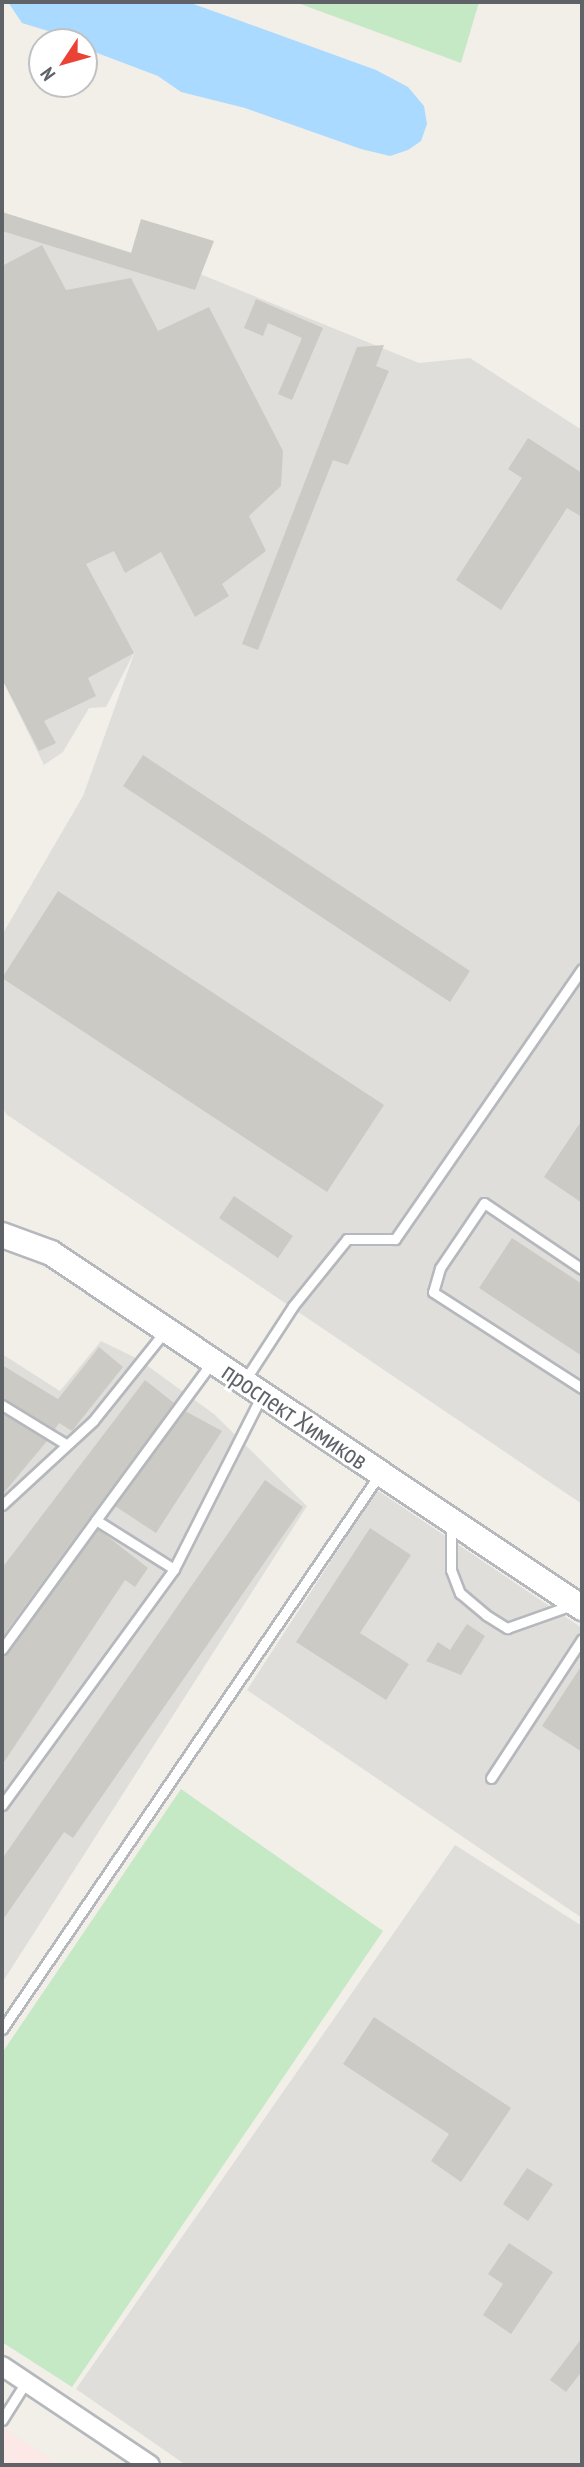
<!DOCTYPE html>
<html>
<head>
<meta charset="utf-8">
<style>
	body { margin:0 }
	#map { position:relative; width:584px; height:2467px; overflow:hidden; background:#f1efe8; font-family:"PT Sans Narrow",sans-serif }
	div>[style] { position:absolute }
	.industrial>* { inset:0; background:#e0deda }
	.medical>* { inset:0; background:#fce8e6 }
	.green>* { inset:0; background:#c5e8c5 }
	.water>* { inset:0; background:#aadaff }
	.building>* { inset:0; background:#cccac5 }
	.roads { filter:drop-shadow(2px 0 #b5b8bc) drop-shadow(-2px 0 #b5b8bc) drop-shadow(0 2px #b5b8bc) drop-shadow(0 -2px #b5b8bc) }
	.lane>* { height:9px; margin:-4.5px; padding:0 4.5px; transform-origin:4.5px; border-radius:4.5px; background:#fff }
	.street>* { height:18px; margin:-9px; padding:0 9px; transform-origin:9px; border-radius:9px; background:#fff }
	.secondary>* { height:24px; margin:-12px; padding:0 12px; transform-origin:12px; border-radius:12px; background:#fff }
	span { translate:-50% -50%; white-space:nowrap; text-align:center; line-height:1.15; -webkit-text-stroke:6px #fff; paint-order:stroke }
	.street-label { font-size:26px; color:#5f6368 }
	.frame { position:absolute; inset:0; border:4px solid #5f6368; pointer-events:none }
	.north { position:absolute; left:28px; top:28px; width:70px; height:70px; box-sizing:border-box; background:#fff; border:2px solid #bfc1c3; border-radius:50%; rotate:234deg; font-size:19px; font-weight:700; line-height:28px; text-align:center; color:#5f6368 }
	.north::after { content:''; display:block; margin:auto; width:24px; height:32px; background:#ea4335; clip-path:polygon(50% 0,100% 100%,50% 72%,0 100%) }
</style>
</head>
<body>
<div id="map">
	<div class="industrial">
		<i style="clip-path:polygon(2px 212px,200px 274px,419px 363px,470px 358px,582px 430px,582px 1504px,6px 1114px,2px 1106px,2px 935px,83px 796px,135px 651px,106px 707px,89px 708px,63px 752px,44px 765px,2px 679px)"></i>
		<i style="clip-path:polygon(101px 1341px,138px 1359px,214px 1414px,307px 1506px,2px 1983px,2px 1354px,60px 1391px)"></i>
		<i style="clip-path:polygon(377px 1490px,582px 1628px,582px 1918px,247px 1690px)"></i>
		<i style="clip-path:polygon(455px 1845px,582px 1926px,582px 2465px,186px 2465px,76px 2389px)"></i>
	</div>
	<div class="medical">
		<i style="clip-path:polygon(2px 2427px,59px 2465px,2px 2465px)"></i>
	</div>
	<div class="green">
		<i style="clip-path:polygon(295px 2px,479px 2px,461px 63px)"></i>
		<i style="clip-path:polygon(181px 1789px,383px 1931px,72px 2387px,2px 2342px,2px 2053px)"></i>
	</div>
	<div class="water">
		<i style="clip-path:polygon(8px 2px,188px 2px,376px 70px,408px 87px,424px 106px,427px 124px,421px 141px,408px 150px,390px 156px,361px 149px,245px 108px,181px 92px,158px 76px,84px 48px,84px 42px,22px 23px)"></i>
	</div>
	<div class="building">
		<i style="clip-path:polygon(2px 212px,131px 253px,141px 219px,214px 241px,195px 290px,2px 231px)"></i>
		<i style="clip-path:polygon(42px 245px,66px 290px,131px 278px,158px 331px,209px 307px,283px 451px,281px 486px,249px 516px,266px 551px,222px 584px,229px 596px,195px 617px,161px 552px,125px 573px,114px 551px,86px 564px,134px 653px,88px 678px,96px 696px,44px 721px,56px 743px,39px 751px,2px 679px,2px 266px)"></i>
		<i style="clip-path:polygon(256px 299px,323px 328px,292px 400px,278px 394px,302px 338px,268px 323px,263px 336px,244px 328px)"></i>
		<i style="clip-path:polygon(384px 345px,376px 366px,389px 371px,348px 465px,333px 460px,258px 650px,242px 644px,357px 347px)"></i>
		<i style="clip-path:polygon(528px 438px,582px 473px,582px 517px,567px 508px,501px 610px,456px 580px,522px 478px,508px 469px)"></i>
		<i style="clip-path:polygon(143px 755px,470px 971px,450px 1002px,123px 786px)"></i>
		<i style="clip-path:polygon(58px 891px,384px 1105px,327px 1192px,2px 978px)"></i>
		<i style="clip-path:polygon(582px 1120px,582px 1203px,544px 1177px)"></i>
		<i style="clip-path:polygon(234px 1196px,293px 1236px,278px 1258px,219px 1218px)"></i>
		<i style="clip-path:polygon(512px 1238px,582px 1284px,582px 1356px,479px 1288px)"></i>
		<i style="clip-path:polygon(99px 1347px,123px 1367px,72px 1431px,59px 1423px,55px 1429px,2px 1398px,2px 1365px,58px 1399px)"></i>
		<i style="clip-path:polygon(145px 1380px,174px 1403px,2px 1637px,2px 1568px)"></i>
		<i style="clip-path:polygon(185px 1411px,222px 1431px,156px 1533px,115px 1506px)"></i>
		<i style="clip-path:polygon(2px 1413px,47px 1441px,2px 1495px)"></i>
		<i style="clip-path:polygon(265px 1480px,303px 1507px,73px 1838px,64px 1832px,2px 1921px,2px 1859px)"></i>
		<i style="clip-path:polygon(370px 1528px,411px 1555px,360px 1633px,409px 1664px,386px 1700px,296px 1642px)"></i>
		<i style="clip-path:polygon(98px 1529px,148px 1568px,135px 1587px,125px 1580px,2px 1765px,2px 1656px)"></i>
		<i style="clip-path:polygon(467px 1624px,485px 1636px,461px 1675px,426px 1661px,438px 1642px,450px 1650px)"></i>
		<i style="clip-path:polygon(582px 1665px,582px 1752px,542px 1726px)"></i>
		<i style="clip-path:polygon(374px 2017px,511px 2108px,461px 2182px,431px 2161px,449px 2134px,343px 2064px)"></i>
		<i style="clip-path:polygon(527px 2168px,553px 2184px,528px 2221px,503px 2204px)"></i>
		<i style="clip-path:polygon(509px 2243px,553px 2272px,511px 2334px,483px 2315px,503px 2284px,488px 2274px)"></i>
		<i style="clip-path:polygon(582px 2338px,582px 2371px,566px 2392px,550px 2380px)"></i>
	</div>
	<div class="roads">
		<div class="lane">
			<i style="left:582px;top:1269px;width:118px;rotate:-146deg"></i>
			<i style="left:484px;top:1203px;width:78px;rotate:124.1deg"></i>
			<i style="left:440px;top:1268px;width:25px;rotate:106deg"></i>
			<i style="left:433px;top:1292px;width:177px;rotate:32.8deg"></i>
			<i style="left:245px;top:1380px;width:88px;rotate:-57deg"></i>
			<i style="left:293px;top:1306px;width:86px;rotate:-51.1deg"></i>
			<i style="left:347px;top:1239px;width:48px"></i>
			<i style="left:395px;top:1239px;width:328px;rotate:-55.3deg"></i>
			<i style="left:2px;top:1405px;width:73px;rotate:31.5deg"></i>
			<i style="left:2px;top:1505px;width:124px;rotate:-42.7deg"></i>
			<i style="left:93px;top:1421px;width:115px;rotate:-51.3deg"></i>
			<i style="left:451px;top:1523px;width:47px;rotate:90deg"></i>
			<i style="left:451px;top:1570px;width:25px;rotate:69deg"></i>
			<i style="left:460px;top:1593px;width:34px;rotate:40deg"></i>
			<i style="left:486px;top:1615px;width:25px;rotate:32deg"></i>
			<i style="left:507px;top:1628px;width:69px;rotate:-19.5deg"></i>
			<i style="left:174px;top:1569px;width:92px;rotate:-147.9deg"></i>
			<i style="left:96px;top:1520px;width:196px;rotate:-53.7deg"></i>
			<i style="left:2px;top:1649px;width:160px;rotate:-53.9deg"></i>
			<i style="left:491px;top:1778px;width:166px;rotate:-56.8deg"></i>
			<i style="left:2px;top:1805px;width:292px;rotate:-53.9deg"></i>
			<i style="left:174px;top:1569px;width:195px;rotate:-63.2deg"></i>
			<i style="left:2px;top:2029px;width:670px;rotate:-55.76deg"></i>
			<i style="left:2px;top:2420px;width:45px;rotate:-57.7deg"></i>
		</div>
		<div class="street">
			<i style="left:2px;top:2366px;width:178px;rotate:33.8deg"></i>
		</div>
		<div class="secondary">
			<i style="left:2px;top:1235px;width:52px;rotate:20.2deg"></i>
			<i style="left:51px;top:1253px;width:639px;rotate:33.76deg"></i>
		</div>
	</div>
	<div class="street-label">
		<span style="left:295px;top:1416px;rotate:34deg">проспект Химиков</span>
	</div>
	<div class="frame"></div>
	<div class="north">N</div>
</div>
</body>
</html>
